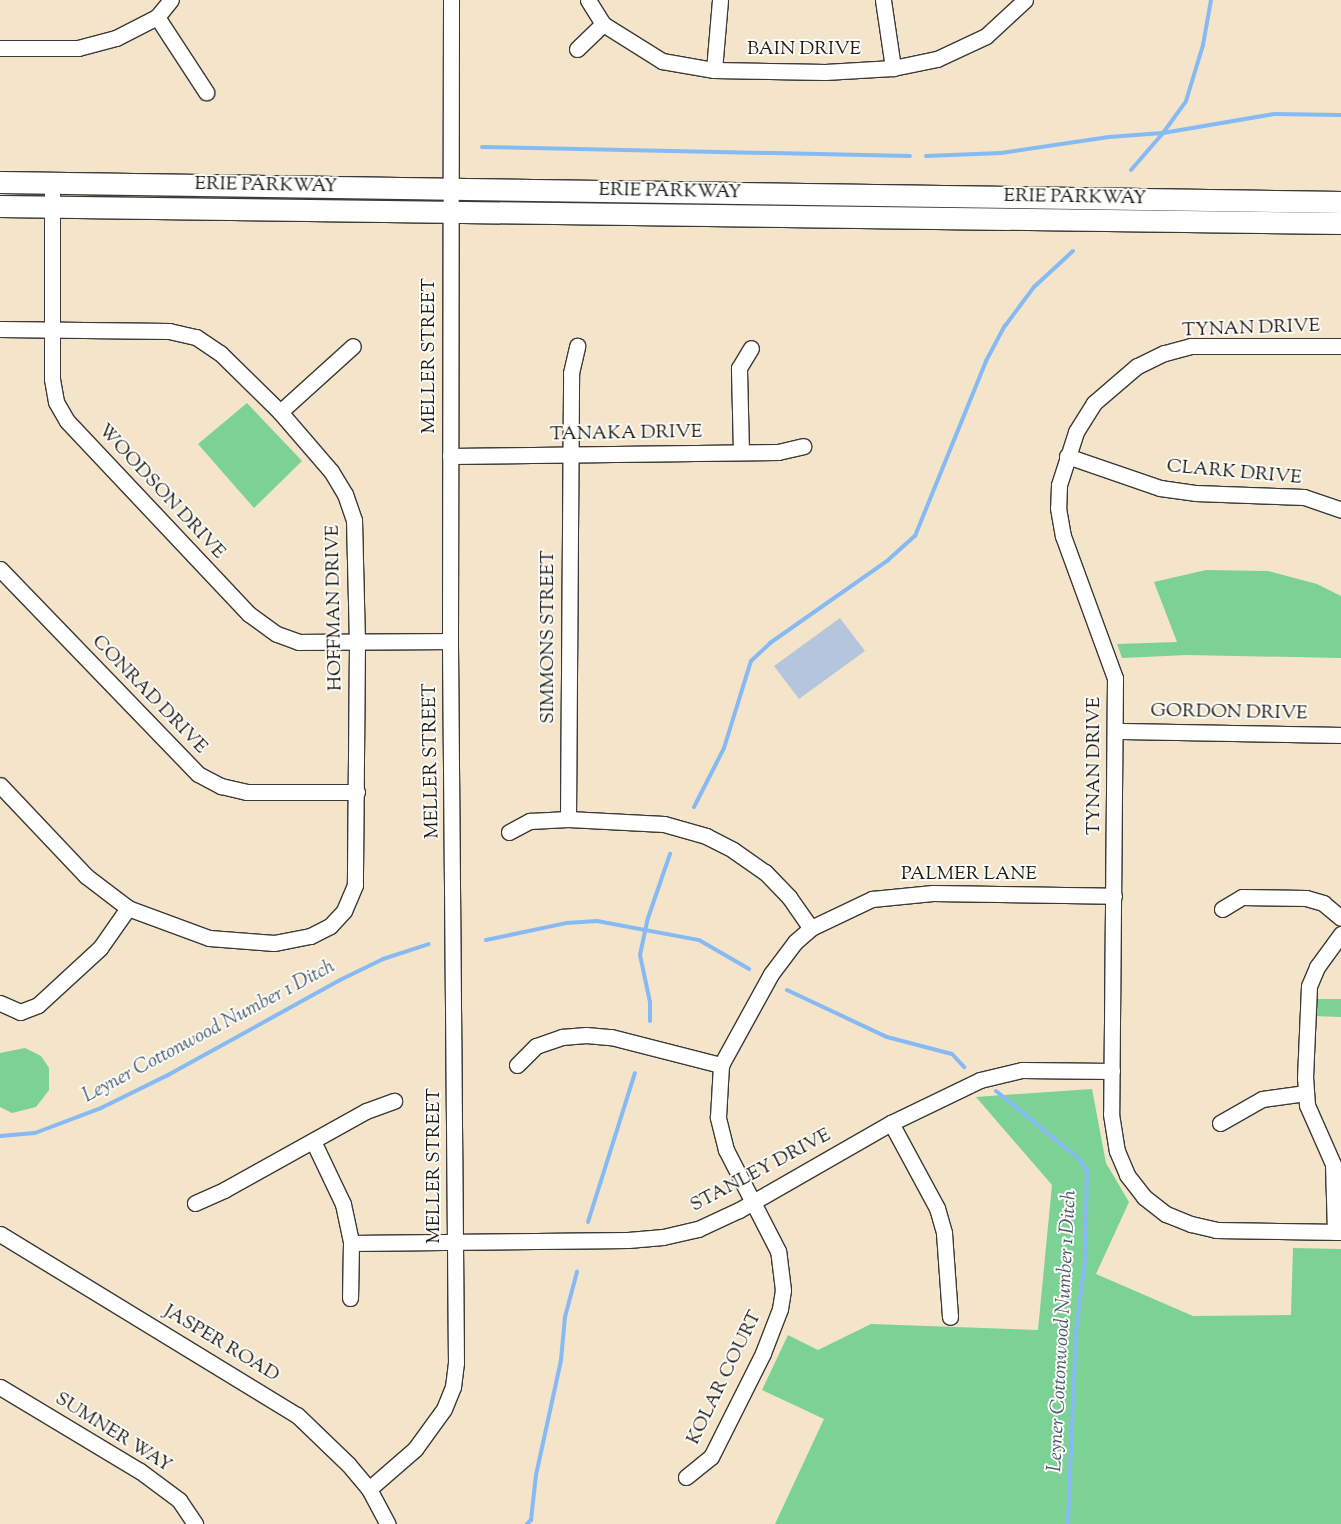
<!DOCTYPE html>
<html>
<head>
<meta charset="utf-8">
<style>
	body { margin:0 }
	#map { position:relative; width:1341px; height:1524px; overflow:hidden; background:#f3e4ca; font-family:"Sorts Mill Goudy",serif }
	div>[style] { position:absolute }
	.industrial>* { inset:0; background:#b6c5de }
	.green>* { inset:0; background:#7cd194 }
	.stream>* { height:4px; margin:-2px; padding:0 2px; transform-origin:2px; border-radius:2px; background:#86baf4 }
	.roads { filter:drop-shadow(1px 0 #3c3a36) drop-shadow(-1px 0 #3c3a36) drop-shadow(0 1px #3c3a36) drop-shadow(0 -1px #3c3a36) }
	.street>* { height:15px; margin:-7.5px; padding:0 7.5px; transform-origin:7.5px; border-radius:7.5px; background:#fff }
	.secondary>* { height:21px; margin:-10.5px; padding:0 10.5px; transform-origin:10.5px; border-radius:10.5px; background:#fff }
	span { translate:-50% -50%; white-space:nowrap; text-align:center; line-height:1.15; -webkit-text-stroke:4px #fdfcf7; paint-order:stroke }
	.street-label { font-size:19px; color:#1c1c1c }
	.water-label { font-size:20px; color:#465b72; font-style:italic }
</style>
</head>
<body>
<div id="map">
	<div class="industrial">
		<i style="clip-path:polygon(840px 618px,865px 651px,799px 699px,774px 666px)"></i>
	</div>
	<div class="green">
		<i style="clip-path:polygon(247px 403px,302px 461px,254px 508px,198px 444px)"></i>
		<i style="clip-path:polygon(1206px 570px,1268px 571px,1317px 584px,1341px 596px,1341px 658px,1187px 655px,1122px 658px,1117px 644px,1177px 642px,1154px 582px)"></i>
		<i style="clip-path:polygon(1315px 999px,1341px 999px,1341px 1017px,1314px 1016px)"></i>
		<i style="clip-path:polygon(25px 1048px,41px 1056px,49px 1068px,49px 1090px,36px 1107px,12px 1113px,0 1107px,0 1053px)"></i>
		<i style="clip-path:polygon(1092px 1089px,1106px 1163px,1129px 1202px,1096px 1274px,1193px 1316px,1291px 1315px,1293px 1248px,1341px 1249px,1341px 1524px,775px 1524px,824px 1419px,762px 1390px,788px 1335px,818px 1350px,871px 1324px,1038px 1330px,1052px 1185px,976px 1097px)"></i>
	</div>
	<div class="stream">
		<i style="left:482px;top:147px;width:428px;rotate:1.2deg"></i>
		<i style="left:926px;top:156px;width:75px;rotate:-2.3deg"></i>
		<i style="left:1001px;top:153px;width:109px;rotate:-8.4deg"></i>
		<i style="left:1109px;top:137px;width:54px;rotate:-4.2deg"></i>
		<i style="left:1163px;top:133px;width:39px;rotate:-54deg"></i>
		<i style="left:1186px;top:101px;width:59px;rotate:-73.1deg"></i>
		<i style="left:1203px;top:45px;width:46px;rotate:-79.9deg"></i>
		<i style="left:1131px;top:170px;width:49px;rotate:-49.1deg"></i>
		<i style="left:1163px;top:133px;width:113px;rotate:-9.7deg"></i>
		<i style="left:1274px;top:114px;width:67px;rotate:0.9deg"></i>
		<i style="left:694px;top:807px;width:66px;rotate:-63deg"></i>
		<i style="left:724px;top:748px;width:91px;rotate:-72.8deg"></i>
		<i style="left:751px;top:661px;width:26px;rotate:-43deg"></i>
		<i style="left:770px;top:643px;width:143px;rotate:-35deg"></i>
		<i style="left:887px;top:561px;width:38px;rotate:-42deg"></i>
		<i style="left:915px;top:536px;width:189px;rotate:-67.9deg"></i>
		<i style="left:986px;top:361px;width:40px;rotate:-62deg"></i>
		<i style="left:1005px;top:326px;width:49px;rotate:-53.4deg"></i>
		<i style="left:1034px;top:287px;width:53px;rotate:-42.7deg"></i>
		<i style="left:486px;top:940px;width:83px;rotate:-11.9deg"></i>
		<i style="left:567px;top:923px;width:30px;rotate:-4deg"></i>
		<i style="left:597px;top:921px;width:104px;rotate:10.6deg"></i>
		<i style="left:699px;top:940px;width:58px;rotate:30.1deg"></i>
		<i style="left:787px;top:990px;width:110px;rotate:25.2deg"></i>
		<i style="left:887px;top:1037px;width:67px;rotate:14.7deg"></i>
		<i style="left:952px;top:1054px;width:18px;rotate:47deg"></i>
		<i style="left:650px;top:1021px;width:19px;rotate:-90deg"></i>
		<i style="left:650px;top:1002px;width:48px;rotate:-102deg"></i>
		<i style="left:640px;top:955px;width:38px;rotate:-78deg"></i>
		<i style="left:648px;top:918px;width:68px;rotate:-71deg"></i>
		<i style="left:996px;top:1091px;width:107px;rotate:39.3deg"></i>
		<i style="left:1079px;top:1159px;width:14px;rotate:56deg"></i>
		<i style="left:1087px;top:1171px;width:90px;rotate:91.3deg"></i>
		<i style="left:1085px;top:1261px;width:70px;rotate:97.4deg"></i>
		<i style="left:1076px;top:1330px;width:194px;rotate:92.4deg"></i>
		<i style="left:0;top:1136px;width:35px;rotate:-5deg"></i>
		<i style="left:35px;top:1133px;width:71px;rotate:-20.7deg"></i>
		<i style="left:101px;top:1108px;width:75px;rotate:-26.2deg"></i>
		<i style="left:168px;top:1075px;width:196px;rotate:-28.9deg"></i>
		<i style="left:340px;top:980px;width:48px;rotate:-26deg"></i>
		<i style="left:383px;top:959px;width:48px;rotate:-18.1deg"></i>
		<i style="left:588px;top:1222px;width:156px;rotate:-72.5deg"></i>
		<i style="left:527px;top:1524px;width:6px;rotate:-45deg"></i>
		<i style="left:531px;top:1520px;width:45px;rotate:-83.7deg"></i>
		<i style="left:536px;top:1475px;width:118px;rotate:-77.7deg"></i>
		<i style="left:561px;top:1360px;width:43px;rotate:-84.7deg"></i>
		<i style="left:565px;top:1317px;width:47px;rotate:-75.1deg"></i>
	</div>
	<div class="roads">
		<div class="street">
			<i style="left:588px;top:0;width:28px;rotate:58deg"></i>
			<i style="left:603px;top:24px;width:70px;rotate:32.1deg"></i>
			<i style="left:662px;top:61px;width:53px;rotate:9.8deg"></i>
			<i style="left:714px;top:70px;width:111px;rotate:1deg"></i>
			<i style="left:825px;top:72px;width:68px;rotate:-3.4deg"></i>
			<i style="left:893px;top:68px;width:45px;rotate:-11.6deg"></i>
			<i style="left:937px;top:59px;width:54px;rotate:-25.1deg"></i>
			<i style="left:986px;top:36px;width:53px;rotate:-42.7deg"></i>
			<i style="left:883px;top:0;width:69px;rotate:81.6deg"></i>
			<i style="left:157px;top:17px;width:90px;rotate:56.8deg"></i>
			<i style="left:0;top:48px;width:78px"></i>
			<i style="left:78px;top:48px;width:39px;rotate:-15deg"></i>
			<i style="left:116px;top:38px;width:46px;rotate:-27.1deg"></i>
			<i style="left:157px;top:17px;width:22px;rotate:-51deg"></i>
			<i style="left:577px;top:49px;width:36px;rotate:-44deg"></i>
			<i style="left:714px;top:70px;width:70px;rotate:-85.1deg"></i>
			<i style="left:52px;top:183px;width:196px;rotate:90deg"></i>
			<i style="left:52px;top:379px;width:23px;rotate:80deg"></i>
			<i style="left:56px;top:402px;width:22px;rotate:60deg"></i>
			<i style="left:67px;top:421px;width:265px;rotate:46.7deg"></i>
			<i style="left:249px;top:614px;width:34px;rotate:36deg"></i>
			<i style="left:277px;top:634px;width:23px;rotate:20deg"></i>
			<i style="left:299px;top:642px;width:151px;rotate:-0.4deg"></i>
			<i style="left:0;top:329px;width:169px;rotate:0.7deg"></i>
			<i style="left:169px;top:331px;width:28px;rotate:13deg"></i>
			<i style="left:196px;top:337px;width:29px;rotate:34deg"></i>
			<i style="left:220px;top:353px;width:84px;rotate:44.5deg"></i>
			<i style="left:280px;top:412px;width:78px;rotate:49.2deg"></i>
			<i style="left:331px;top:471px;width:27px;rotate:59deg"></i>
			<i style="left:345px;top:494px;width:28px;rotate:71deg"></i>
			<i style="left:354px;top:520px;width:123px;rotate:88.6deg"></i>
			<i style="left:357px;top:643px;width:242px;rotate:90.5deg"></i>
			<i style="left:355px;top:885px;width:28px;rotate:113deg"></i>
			<i style="left:344px;top:911px;width:21px;rotate:133deg"></i>
			<i style="left:330px;top:926px;width:22px;rotate:153deg"></i>
			<i style="left:310px;top:936px;width:37px;rotate:169deg"></i>
			<i style="left:274px;top:943px;width:65px;rotate:-175.6deg"></i>
			<i style="left:209px;top:938px;width:86px;rotate:-159.7deg"></i>
			<i style="left:128px;top:908px;width:53px;rotate:-142.7deg"></i>
			<i style="left:86px;top:876px;width:125px;rotate:-133.4deg"></i>
			<i style="left:1341px;top:346px;width:150px;rotate:180deg"></i>
			<i style="left:1191px;top:346px;width:28px;rotate:165deg"></i>
			<i style="left:1164px;top:353px;width:30px;rotate:154deg"></i>
			<i style="left:1137px;top:366px;width:57px;rotate:139.3deg"></i>
			<i style="left:1094px;top:403px;width:34px;rotate:122deg"></i>
			<i style="left:1076px;top:432px;width:56px;rotate:107.8deg"></i>
			<i style="left:1059px;top:485px;width:23px;rotate:92deg"></i>
			<i style="left:1058px;top:508px;width:28px;rotate:80deg"></i>
			<i style="left:1063px;top:536px;width:151px;rotate:69.9deg"></i>
			<i style="left:1115px;top:678px;width:436px;rotate:90.5deg"></i>
			<i style="left:1111px;top:1114px;width:37px;rotate:81deg"></i>
			<i style="left:1117px;top:1151px;width:26px;rotate:67deg"></i>
			<i style="left:1127px;top:1175px;width:28px;rotate:52deg"></i>
			<i style="left:1144px;top:1197px;width:28px;rotate:38deg"></i>
			<i style="left:1166px;top:1214px;width:27px;rotate:22deg"></i>
			<i style="left:1191px;top:1224px;width:26px;rotate:13deg"></i>
			<i style="left:1216px;top:1230px;width:125px;rotate:0.9deg"></i>
			<i style="left:280px;top:412px;width:98px;rotate:-42.1deg"></i>
			<i style="left:741px;top:452px;width:84px;rotate:-91.4deg"></i>
			<i style="left:739px;top:368px;width:23px;rotate:-59deg"></i>
			<i style="left:450px;top:456px;width:328px;rotate:-0.7deg"></i>
			<i style="left:778px;top:452px;width:26px;rotate:-13deg"></i>
			<i style="left:1067px;top:456px;width:98px;rotate:19deg"></i>
			<i style="left:1160px;top:488px;width:35px;rotate:8deg"></i>
			<i style="left:1195px;top:493px;width:109px;rotate:2.1deg"></i>
			<i style="left:1304px;top:497px;width:39px;rotate:19deg"></i>
			<i style="left:0;top:569px;width:285px;rotate:46deg"></i>
			<i style="left:198px;top:774px;width:26px;rotate:28deg"></i>
			<i style="left:221px;top:786px;width:27px;rotate:13deg"></i>
			<i style="left:247px;top:792px;width:110px"></i>
			<i style="left:1116px;top:731px;width:225px;rotate:1deg"></i>
			<i style="left:568px;top:819px;width:446px;rotate:-89.6deg"></i>
			<i style="left:571px;top:373px;width:28px;rotate:-77deg"></i>
			<i style="left:509px;top:832px;width:24px;rotate:-28deg"></i>
			<i style="left:530px;top:821px;width:38px;rotate:-3deg"></i>
			<i style="left:568px;top:819px;width:96px;rotate:3deg"></i>
			<i style="left:664px;top:824px;width:44px;rotate:15.9deg"></i>
			<i style="left:706px;top:836px;width:30px;rotate:27deg"></i>
			<i style="left:733px;top:850px;width:39px;rotate:35deg"></i>
			<i style="left:765px;top:872px;width:35px;rotate:46deg"></i>
			<i style="left:789px;top:897px;width:38px;rotate:55deg"></i>
			<i style="left:1222px;top:909px;width:23px;rotate:-31deg"></i>
			<i style="left:1242px;top:897px;width:64px;rotate:0.9deg"></i>
			<i style="left:1306px;top:898px;width:18px;rotate:16deg"></i>
			<i style="left:1323px;top:903px;width:23px;rotate:40deg"></i>
			<i style="left:0;top:1003px;width:22px;rotate:24deg"></i>
			<i style="left:20px;top:1012px;width:19px;rotate:-21deg"></i>
			<i style="left:38px;top:1005px;width:84px;rotate:-42.6deg"></i>
			<i style="left:100px;top:948px;width:49px;rotate:-55deg"></i>
			<i style="left:517px;top:1065px;width:27px;rotate:-45deg"></i>
			<i style="left:536px;top:1046px;width:28px;rotate:-19deg"></i>
			<i style="left:562px;top:1037px;width:24px;rotate:-5deg"></i>
			<i style="left:586px;top:1035px;width:25px;rotate:5deg"></i>
			<i style="left:611px;top:1037px;width:114px;rotate:14.3deg"></i>
			<i style="left:891px;top:1123px;width:97px;rotate:61.6deg"></i>
			<i style="left:937px;top:1208px;width:26px;rotate:74deg"></i>
			<i style="left:944px;top:1233px;width:84px;rotate:85.9deg"></i>
			<i style="left:1220px;top:1123px;width:48px;rotate:-29.7deg"></i>
			<i style="left:1262px;top:1099px;width:44px;rotate:-7.8deg"></i>
			<i style="left:313px;top:1141px;width:70px;rotate:64.5deg"></i>
			<i style="left:343px;top:1204px;width:40px;rotate:78deg"></i>
			<i style="left:351px;top:1243px;width:55px;rotate:91deg"></i>
			<i style="left:195px;top:1203px;width:32px;rotate:-24deg"></i>
			<i style="left:224px;top:1190px;width:162px;rotate:-29.1deg"></i>
			<i style="left:366px;top:1111px;width:30px;rotate:-20deg"></i>
			<i style="left:1335px;top:1232px;width:68px;rotate:-91.7deg"></i>
			<i style="left:1333px;top:1164px;width:64px;rotate:-113.8deg"></i>
			<i style="left:1307px;top:1105px;width:27px;rotate:-94deg"></i>
			<i style="left:1305px;top:1078px;width:92px;rotate:-87.5deg"></i>
			<i style="left:1309px;top:986px;width:21px;rotate:-67deg"></i>
			<i style="left:1317px;top:967px;width:41px;rotate:-54deg"></i>
			<i style="left:0;top:1234px;width:348px;rotate:31.4deg"></i>
			<i style="left:297px;top:1415px;width:71px;rotate:43.9deg"></i>
			<i style="left:348px;top:1464px;width:33px;rotate:50deg"></i>
			<i style="left:369px;top:1489px;width:40px;rotate:62deg"></i>
			<i style="left:351px;top:1243px;width:277px;rotate:-0.6deg"></i>
			<i style="left:628px;top:1240px;width:35px;rotate:-5deg"></i>
			<i style="left:663px;top:1237px;width:36px;rotate:-13deg"></i>
			<i style="left:698px;top:1229px;width:45px;rotate:-24.9deg"></i>
			<i style="left:739px;top:1210px;width:175px;rotate:-29.8deg"></i>
			<i style="left:891px;top:1123px;width:99px;rotate:-25.8deg"></i>
			<i style="left:980px;top:1080px;width:43px;rotate:-13.4deg"></i>
			<i style="left:1022px;top:1070px;width:90px;rotate:0.6deg"></i>
			<i style="left:0;top:1387px;width:163px;rotate:31deg"></i>
			<i style="left:140px;top:1471px;width:49px;rotate:36.6deg"></i>
			<i style="left:179px;top:1500px;width:29px;rotate:56deg"></i>
			<i style="left:686px;top:1477px;width:32px;rotate:-39deg"></i>
			<i style="left:711px;top:1457px;width:116px;rotate:-63.4deg"></i>
			<i style="left:763px;top:1353px;width:47px;rotate:-68.9deg"></i>
			<i style="left:780px;top:1309px;width:19px;rotate:-81deg"></i>
			<i style="left:783px;top:1290px;width:39px;rotate:-97deg"></i>
			<i style="left:778px;top:1251px;width:114px;rotate:-117.2deg"></i>
			<i style="left:726px;top:1150px;width:34px;rotate:-104deg"></i>
			<i style="left:718px;top:1117px;width:52px;rotate:-86.7deg"></i>
			<i style="left:721px;top:1065px;width:104px;rotate:-61.2deg"></i>
			<i style="left:771px;top:974px;width:40px;rotate:-53deg"></i>
			<i style="left:795px;top:942px;width:21px;rotate:-41deg"></i>
			<i style="left:811px;top:928px;width:68px;rotate:-25.4deg"></i>
			<i style="left:872px;top:899px;width:61px;rotate:-5.6deg"></i>
			<i style="left:933px;top:893px;width:181px;rotate:0.9deg"></i>
			<i style="left:369px;top:1489px;width:61px;rotate:-41deg"></i>
			<i style="left:415px;top:1449px;width:49px;rotate:-54.1deg"></i>
			<i style="left:444px;top:1409px;width:24px;rotate:-68deg"></i>
			<i style="left:453px;top:1387px;width:24px;rotate:-83deg"></i>
			<i style="left:456px;top:1363px;width:722px;rotate:-90.48deg"></i>
			<i style="left:450px;top:641px;width:641px;rotate:-89.91deg"></i>
		</div>
		<div class="secondary">
			<i style="left:0;top:182px;width:1341px;rotate:0.85deg"></i>
			<i style="left:0;top:206px;width:1341px;rotate:0.73deg"></i>
		</div>
	</div>
	<div class="street-label">
		<span style="left:804px;top:50px">BAIN DRIVE</span>
		<span style="left:266px;top:186px;rotate:1deg">ERIE PARKWAY</span>
		<span style="left:670px;top:192px;rotate:1deg">ERIE PARKWAY</span>
		<span style="left:1075px;top:198px;rotate:1deg">ERIE PARKWAY</span>
		<span style="left:1251px;top:329px;rotate:-2deg">TYNAN DRIVE</span>
		<span style="left:430px;top:356px;rotate:-90deg">MELLER STREET</span>
		<span style="left:626px;top:434px;rotate:-1deg">TANAKA DRIVE</span>
		<span style="left:1234px;top:473px;rotate:5deg">CLARK DRIVE</span>
		<span style="left:161px;top:492px;rotate:47deg">WOODSON DRIVE</span>
		<span style="left:335px;top:608px;rotate:-91deg">HOFFMAN DRIVE</span>
		<span style="left:549px;top:637px;rotate:-90deg">SIMMONS STREET</span>
		<span style="left:149px;top:695px;rotate:46deg">CONRAD DRIVE</span>
		<span style="left:1229px;top:713px;rotate:1deg">GORDON DRIVE</span>
		<span style="left:432px;top:761px;rotate:-91deg">MELLER STREET</span>
		<span style="left:1095px;top:766px;rotate:-90deg">TYNAN DRIVE</span>
		<span style="left:969px;top:875px">PALMER LANE</span>
		<span style="left:435px;top:1166px;rotate:-90deg">MELLER STREET</span>
		<span style="left:761px;top:1171px;rotate:-28deg">STANLEY DRIVE</span>
		<span style="left:221px;top:1344px;rotate:31deg">JASPER ROAD</span>
		<span style="left:725px;top:1378px;rotate:-64deg">KOLAR COURT</span>
		<span style="left:113px;top:1433px;rotate:32deg">SUMNER WAY</span>
	</div>
	<div class="water-label">
		<span style="left:209px;top:1032px;rotate:-28deg">Leyner Cottonwood Number 1 Ditch</span>
		<span style="left:1063px;top:1331px;rotate:-87deg">Leyner Cottonwood Number 1 Ditch</span>
	</div>
</div>
</body>
</html>
